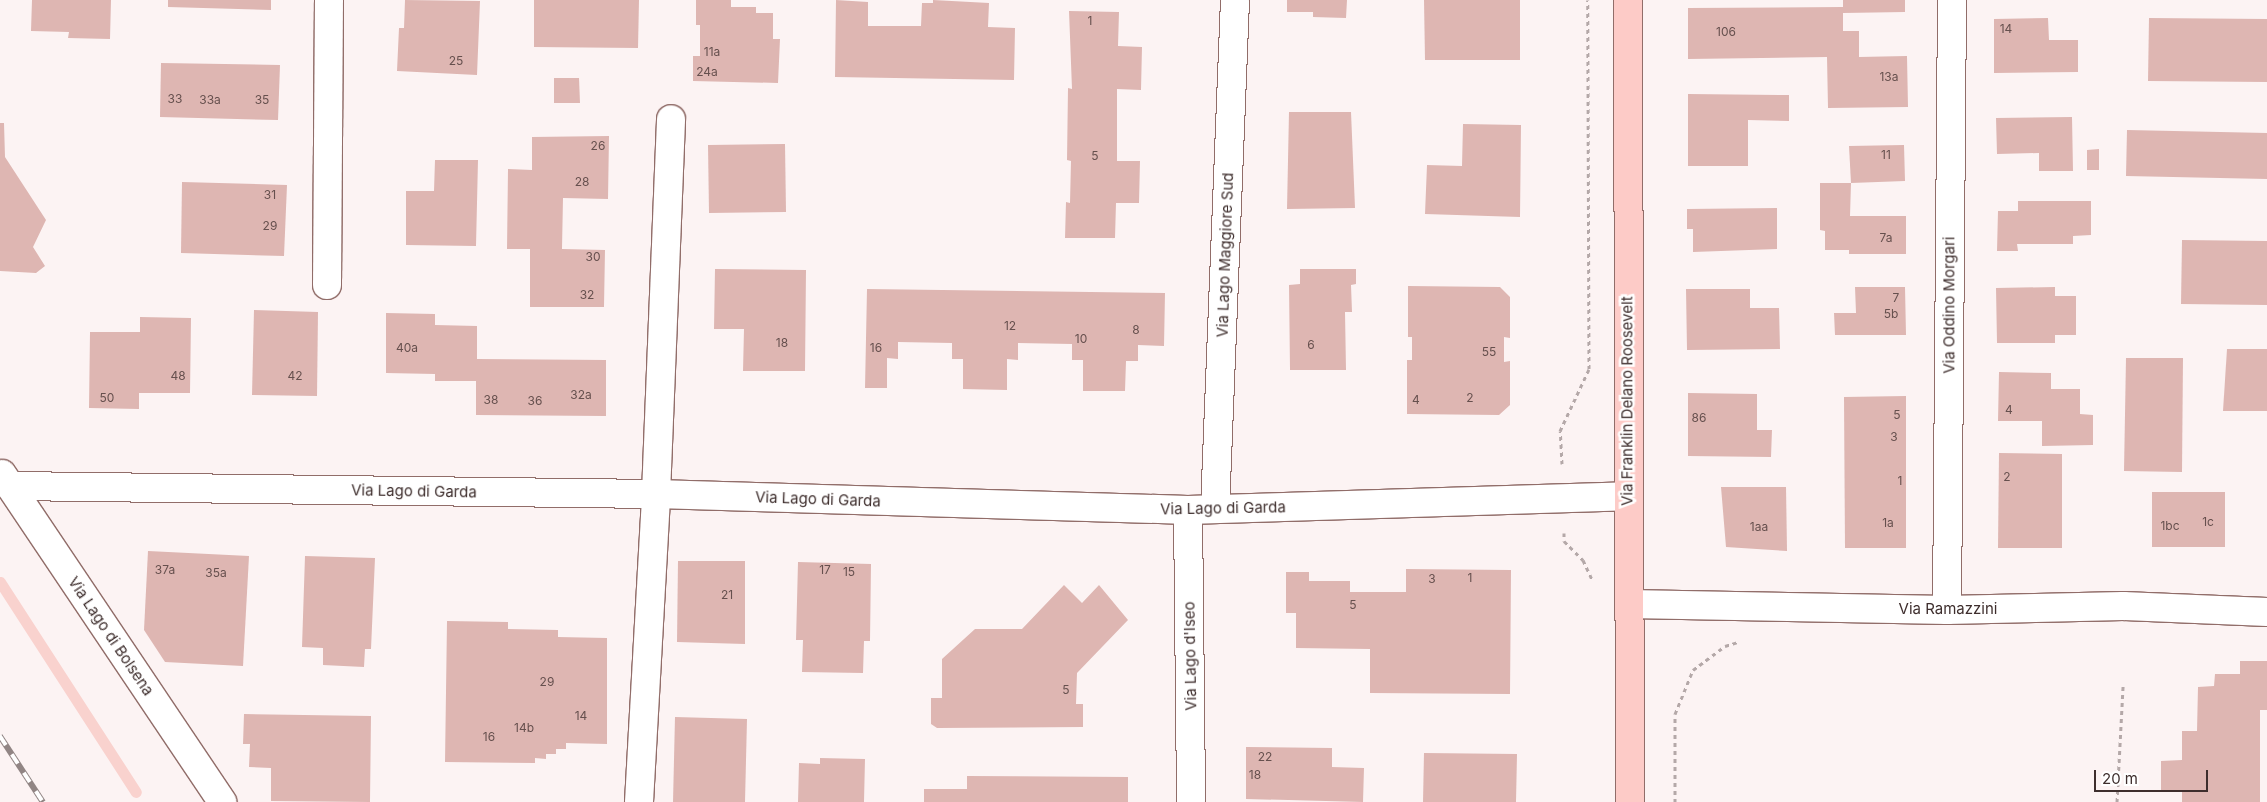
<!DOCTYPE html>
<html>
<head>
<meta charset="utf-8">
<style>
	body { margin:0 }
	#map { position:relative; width:2267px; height:802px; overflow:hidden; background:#fcf3f3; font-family:Inter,sans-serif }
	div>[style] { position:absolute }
	.stream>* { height:11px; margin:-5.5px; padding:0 5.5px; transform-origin:5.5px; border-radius:5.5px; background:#f9d2ce }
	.building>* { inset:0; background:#deb6b2 }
	.path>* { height:3px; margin-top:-1.5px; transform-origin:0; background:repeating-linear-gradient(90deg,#b4a8a8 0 4px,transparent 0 8px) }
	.roads { filter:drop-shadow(1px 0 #916d69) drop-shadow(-1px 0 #916d69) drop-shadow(0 1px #916d69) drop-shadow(0 -1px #916d69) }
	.minor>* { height:28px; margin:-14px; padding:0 14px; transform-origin:14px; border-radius:14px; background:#fff }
	.major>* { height:28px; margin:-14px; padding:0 14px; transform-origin:14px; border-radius:14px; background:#fdcbc7 }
	.rail>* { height:5.5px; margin-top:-2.75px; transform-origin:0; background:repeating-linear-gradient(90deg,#fff 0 11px,#918584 0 22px); box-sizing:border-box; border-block:1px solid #918584 }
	span { translate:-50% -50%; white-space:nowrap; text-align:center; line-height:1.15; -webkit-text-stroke:5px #fff; paint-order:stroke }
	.number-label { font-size:12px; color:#66504e }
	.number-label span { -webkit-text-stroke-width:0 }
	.street-label { font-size:15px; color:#3e2e2d }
	.scale { position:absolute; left:2094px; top:770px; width:114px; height:22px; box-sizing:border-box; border:2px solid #3e2e2d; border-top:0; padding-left:6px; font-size:15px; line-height:18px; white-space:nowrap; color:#3e2e2d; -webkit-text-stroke:4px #fff; paint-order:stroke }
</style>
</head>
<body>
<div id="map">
	<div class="stream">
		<i style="left:0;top:582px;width:250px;rotate:57.1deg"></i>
	</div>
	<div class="building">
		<i style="clip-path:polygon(32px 0,111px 0,110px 39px,68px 38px,69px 32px,31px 31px)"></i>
		<i style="clip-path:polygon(168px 0,271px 0,271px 10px,168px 7px)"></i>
		<i style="clip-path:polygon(405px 0,480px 1px,477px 75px,397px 71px,399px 28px,404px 28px)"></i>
		<i style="clip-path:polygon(534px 0,639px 0,638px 48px,534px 47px)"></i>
		<i style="clip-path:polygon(696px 0,731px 0,731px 7px,756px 7px,756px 13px,773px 13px,773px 39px,780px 39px,778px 83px,693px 81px,693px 56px,700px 56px,700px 25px,696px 25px)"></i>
		<i style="clip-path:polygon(836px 0,868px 2px,868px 26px,921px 26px,922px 3px,933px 3px,933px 0,989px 3px,988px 27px,1015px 28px,1014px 80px,835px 77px)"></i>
		<i style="clip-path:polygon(1287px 0,1347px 0,1346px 18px,1313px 17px,1313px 12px,1287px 12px)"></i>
		<i style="clip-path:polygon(1424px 0,1520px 0,1520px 60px,1425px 60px)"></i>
		<i style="clip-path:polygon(1843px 0,1905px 0,1905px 12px,1843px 13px,1843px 31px,1859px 31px,1859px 57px,1907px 56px,1908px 107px,1828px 108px,1827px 57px,1688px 59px,1688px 8px,1843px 7px)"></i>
		<i style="clip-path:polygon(1069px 11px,1119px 12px,1118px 46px,1142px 47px,1141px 90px,1117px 89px,1117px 161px,1140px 161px,1139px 203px,1116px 203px,1115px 238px,1065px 238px,1066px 202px,1070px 203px,1071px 161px,1067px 160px,1068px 88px,1072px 89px)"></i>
		<i style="clip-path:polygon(2048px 18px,2049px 40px,2078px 40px,2078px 72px,1994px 73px,1994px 19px)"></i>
		<i style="clip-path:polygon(2149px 18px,2267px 19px,2267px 82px,2148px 81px)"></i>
		<i style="clip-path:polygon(161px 63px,280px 65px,278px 120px,160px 117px)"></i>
		<i style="clip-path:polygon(554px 78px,579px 78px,580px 103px,554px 103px)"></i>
		<i style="clip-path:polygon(1688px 94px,1789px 95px,1789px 121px,1748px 120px,1748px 166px,1688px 166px)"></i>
		<i style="clip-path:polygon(1289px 112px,1351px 112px,1355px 208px,1287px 209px)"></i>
		<i style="clip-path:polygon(2072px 117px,2073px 171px,2039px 171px,2039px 153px,1997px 154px,1996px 118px)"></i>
		<i style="clip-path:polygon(0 123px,4px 123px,5px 157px,46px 220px,33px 247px,45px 266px,36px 273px,0 271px)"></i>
		<i style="clip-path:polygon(1463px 124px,1521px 125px,1520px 217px,1425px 214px,1427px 165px,1462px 166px)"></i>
		<i style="clip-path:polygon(2127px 130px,2267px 133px,2267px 179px,2126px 176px)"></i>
		<i style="clip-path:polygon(609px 136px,608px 199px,563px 198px,562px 249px,605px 250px,604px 307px,530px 307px,530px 249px,507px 249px,508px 169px,532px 170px,532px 137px)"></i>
		<i style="clip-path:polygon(785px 144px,786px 212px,709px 213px,708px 145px)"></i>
		<i style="clip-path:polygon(1904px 145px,1905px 181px,1851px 183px,1849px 146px)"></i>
		<i style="clip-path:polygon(2099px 149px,2099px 170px,2087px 170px,2087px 150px)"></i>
		<i style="clip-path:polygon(435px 160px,478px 160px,476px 246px,406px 245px,406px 191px,434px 191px)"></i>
		<i style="clip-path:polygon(182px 182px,287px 185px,284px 256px,181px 253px)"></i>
		<i style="clip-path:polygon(1820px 183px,1851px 183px,1850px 216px,1906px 216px,1906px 254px,1849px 254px,1849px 250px,1825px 250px,1825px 231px,1820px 230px)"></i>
		<i style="clip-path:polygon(2018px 201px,2091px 201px,2091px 235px,2073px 236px,2073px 244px,2017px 244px,2018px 251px,1997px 251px,1998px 211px,2018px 211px)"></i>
		<i style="clip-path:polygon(1777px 208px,1777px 249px,1693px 252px,1693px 229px,1687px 229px,1687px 209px)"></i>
		<i style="clip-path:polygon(2182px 240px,2267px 241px,2267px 305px,2181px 304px)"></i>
		<i style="clip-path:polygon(715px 269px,806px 270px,805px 371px,743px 371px,744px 329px,714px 329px)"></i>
		<i style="clip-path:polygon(1300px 269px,1356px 269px,1356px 284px,1351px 285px,1352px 312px,1345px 312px,1346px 370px,1290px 370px,1289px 285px,1300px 284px)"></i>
		<i style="clip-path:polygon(1408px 286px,1500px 287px,1510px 297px,1510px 338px,1504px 337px,1504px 362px,1510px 361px,1510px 405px,1499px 415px,1407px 414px,1407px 360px,1412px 360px,1412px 337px,1408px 337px)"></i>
		<i style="clip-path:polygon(1855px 287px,1905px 287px,1906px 335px,1835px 335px,1834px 313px,1856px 313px)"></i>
		<i style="clip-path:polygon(2055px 287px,2055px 296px,2076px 296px,2076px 335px,2055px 335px,2055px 343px,1997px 343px,1996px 288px)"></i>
		<i style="clip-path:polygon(867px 289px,1165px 293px,1164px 346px,1138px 345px,1138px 361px,1126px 361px,1125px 391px,1083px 391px,1083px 360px,1072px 360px,1072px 344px,1018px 343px,1018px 360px,1007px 359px,1007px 390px,963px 389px,963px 359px,952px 359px,952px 343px,898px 342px,898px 359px,887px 358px,887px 388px,865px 388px)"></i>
		<i style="clip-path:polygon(1686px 289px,1750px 289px,1750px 308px,1779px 308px,1780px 349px,1687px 350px)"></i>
		<i style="clip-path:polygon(254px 310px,318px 312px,317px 396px,252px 395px)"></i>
		<i style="clip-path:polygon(386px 313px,435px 314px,435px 325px,477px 326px,477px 359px,606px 360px,606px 416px,476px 415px,476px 381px,435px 381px,435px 374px,386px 373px)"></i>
		<i style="clip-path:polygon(140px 317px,191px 318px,190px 393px,139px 393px,139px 409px,89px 408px,90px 332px,140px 332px)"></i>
		<i style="clip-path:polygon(2227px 349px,2267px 349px,2267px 411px,2223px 411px)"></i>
		<i style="clip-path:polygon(2126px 358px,2183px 358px,2182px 472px,2124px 471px)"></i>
		<i style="clip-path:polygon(1999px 372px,2051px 373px,2051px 389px,2080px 389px,2080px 414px,2093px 415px,2093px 445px,2042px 446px,2042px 421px,1998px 421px)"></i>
		<i style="clip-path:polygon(1688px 393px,1757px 394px,1757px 430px,1772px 430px,1771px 457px,1688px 456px)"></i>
		<i style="clip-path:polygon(1906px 396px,1906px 548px,1845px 548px,1844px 397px)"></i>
		<i style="clip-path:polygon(1999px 453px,2062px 454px,2062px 548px,1998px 548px)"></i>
		<i style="clip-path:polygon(1721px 487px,1786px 487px,1787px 551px,1726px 547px)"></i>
		<i style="clip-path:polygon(2152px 492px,2225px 492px,2225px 547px,2152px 547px)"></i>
		<i style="clip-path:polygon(148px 551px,249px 556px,243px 666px,165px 662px,144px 630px)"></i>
		<i style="clip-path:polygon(305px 556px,375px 558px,371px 649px,365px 649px,364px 667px,323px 665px,323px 648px,302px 647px)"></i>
		<i style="clip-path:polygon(678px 561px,745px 561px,745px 644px,677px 642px)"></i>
		<i style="clip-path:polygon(798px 562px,871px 564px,870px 641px,864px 641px,863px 673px,802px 672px,803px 640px,796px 640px)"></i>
		<i style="clip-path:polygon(1406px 569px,1511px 570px,1510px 694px,1370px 693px,1370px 649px,1296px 648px,1296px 613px,1286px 613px,1286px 572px,1309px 572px,1309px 581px,1350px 581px,1350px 592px,1406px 592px)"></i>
		<i style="clip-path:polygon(1064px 585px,1082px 603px,1099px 585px,1128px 620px,1077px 673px,1076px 704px,1083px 704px,1083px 727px,937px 728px,931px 724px,931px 698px,942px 698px,942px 659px,975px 629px,1022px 629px)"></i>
		<i style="clip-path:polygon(447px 621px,508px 622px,508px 629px,558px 630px,558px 637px,607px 638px,607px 744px,566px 743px,566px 749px,556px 749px,556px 754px,546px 754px,546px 759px,535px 758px,535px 763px,445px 762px)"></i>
		<i style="clip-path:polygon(2240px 661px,2267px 661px,2267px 710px,2260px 710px,2260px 802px,2182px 802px,2182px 791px,2161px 792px,2161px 761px,2182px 760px,2182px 731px,2197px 731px,2198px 687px,2214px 686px,2215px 674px,2240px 674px)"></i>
		<i style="clip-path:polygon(244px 714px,371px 716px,370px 802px,271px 801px,271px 768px,249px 767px,250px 744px,243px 744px)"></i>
		<i style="clip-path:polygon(675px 717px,747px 719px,745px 802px,673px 802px)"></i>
		<i style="clip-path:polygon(1246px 747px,1332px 748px,1332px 767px,1364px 768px,1363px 802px,1246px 799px)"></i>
		<i style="clip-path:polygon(1424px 753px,1517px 754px,1516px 802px,1423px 802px)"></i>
		<i style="clip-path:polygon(820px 758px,865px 759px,864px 802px,798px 802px,799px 763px,820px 764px)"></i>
		<i style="clip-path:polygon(967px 776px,1128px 777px,1128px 802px,924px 802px,924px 789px,967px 789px)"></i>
	</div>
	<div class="path">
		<i style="left:1562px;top:464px;width:33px;rotate:-93deg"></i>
		<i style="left:1560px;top:431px;width:68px;rotate:-64.9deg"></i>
		<i style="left:1589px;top:369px;width:369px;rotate:-90.2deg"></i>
		<i style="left:1564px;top:533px;width:8px;rotate:90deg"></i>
		<i style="left:1564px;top:541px;width:27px;rotate:45deg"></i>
		<i style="left:1583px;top:560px;width:23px;rotate:65deg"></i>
		<i style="left:1675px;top:802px;width:88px;rotate:-90deg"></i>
		<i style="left:1675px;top:714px;width:48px;rotate:-67.8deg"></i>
		<i style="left:1693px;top:670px;width:40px;rotate:-37deg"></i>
		<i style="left:1725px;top:646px;width:14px;rotate:-17deg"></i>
		<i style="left:2117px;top:802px;width:116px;rotate:-87deg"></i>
	</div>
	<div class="roads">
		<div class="minor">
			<i style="left:327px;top:285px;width:285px;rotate:-89.6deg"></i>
			<i style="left:2px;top:474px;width:395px;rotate:56.1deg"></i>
			<i style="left:10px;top:486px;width:646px;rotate:0.71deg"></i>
			<i style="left:656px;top:494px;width:532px;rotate:1.72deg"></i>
			<i style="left:1188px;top:510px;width:439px;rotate:-1.8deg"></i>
			<i style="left:1215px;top:509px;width:509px;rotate:-87.75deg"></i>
			<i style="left:1188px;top:510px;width:292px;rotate:89.4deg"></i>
			<i style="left:1629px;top:604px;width:318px;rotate:1.1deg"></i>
			<i style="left:1947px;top:610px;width:176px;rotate:-1.3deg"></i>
			<i style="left:2123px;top:606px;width:144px;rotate:2.4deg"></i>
			<i style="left:1947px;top:610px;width:610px;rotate:-89.53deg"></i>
			<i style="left:639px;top:802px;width:308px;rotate:-86.8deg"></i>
			<i style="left:656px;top:494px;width:375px;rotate:-87.7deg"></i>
		</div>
		<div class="major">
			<i style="left:1628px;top:0;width:802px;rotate:89.86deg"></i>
		</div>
	</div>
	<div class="rail">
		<i style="left:0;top:736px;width:79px;rotate:56.9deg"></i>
	</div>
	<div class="number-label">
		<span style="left:1090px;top:21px">1</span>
		<span style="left:2006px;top:29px">14</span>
		<span style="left:1726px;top:32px">106</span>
		<span style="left:712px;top:52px">11a</span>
		<span style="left:456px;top:61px">25</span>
		<span style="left:707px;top:72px">24a</span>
		<span style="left:1889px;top:77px">13a</span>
		<span style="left:175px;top:99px">33</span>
		<span style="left:210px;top:100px">33a</span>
		<span style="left:262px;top:100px">35</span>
		<span style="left:598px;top:146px">26</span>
		<span style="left:1886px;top:155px">11</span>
		<span style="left:1095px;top:156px">5</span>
		<span style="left:582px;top:182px">28</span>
		<span style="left:270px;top:195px">31</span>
		<span style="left:270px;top:226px">29</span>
		<span style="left:1886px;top:238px">7a</span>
		<span style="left:593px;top:257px">30</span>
		<span style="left:587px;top:295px">32</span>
		<span style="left:1896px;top:298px">7</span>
		<span style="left:1891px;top:314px">5b</span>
		<span style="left:1010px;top:326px">12</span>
		<span style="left:1136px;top:330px">8</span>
		<span style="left:1081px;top:339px">10</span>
		<span style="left:782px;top:343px">18</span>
		<span style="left:1311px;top:345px">6</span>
		<span style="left:407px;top:348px">40a</span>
		<span style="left:876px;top:348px">16</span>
		<span style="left:1489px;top:352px">55</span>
		<span style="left:178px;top:376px">48</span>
		<span style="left:295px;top:376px">42</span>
		<span style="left:581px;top:395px">32a</span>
		<span style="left:107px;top:398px">50</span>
		<span style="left:1470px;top:398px">2</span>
		<span style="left:491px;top:400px">38</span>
		<span style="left:1416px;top:400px">4</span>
		<span style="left:535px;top:401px">36</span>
		<span style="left:2009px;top:410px">4</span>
		<span style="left:1897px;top:415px">5</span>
		<span style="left:1699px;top:418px">86</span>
		<span style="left:1894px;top:437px">3</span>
		<span style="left:2007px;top:477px">2</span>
		<span style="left:1900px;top:481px">1</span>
		<span style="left:2208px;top:522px">1c</span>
		<span style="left:1888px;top:523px">1a</span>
		<span style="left:2170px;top:526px">1bc</span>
		<span style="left:1759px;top:527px">1aa</span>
		<span style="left:165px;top:570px">37a</span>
		<span style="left:825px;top:570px">17</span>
		<span style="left:849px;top:572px">15</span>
		<span style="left:216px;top:573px">35a</span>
		<span style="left:1470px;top:578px">1</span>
		<span style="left:1432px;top:579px">3</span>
		<span style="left:727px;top:595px">21</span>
		<span style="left:1353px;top:605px">5</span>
		<span style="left:547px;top:682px">29</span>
		<span style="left:1066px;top:690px">5</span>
		<span style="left:581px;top:716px">14</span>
		<span style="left:524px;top:728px">14b</span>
		<span style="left:489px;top:737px">16</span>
		<span style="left:1265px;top:757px">22</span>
		<span style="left:1255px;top:775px">18</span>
	</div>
	<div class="street-label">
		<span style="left:1225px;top:255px;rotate:-88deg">Via Lago Maggiore Sud</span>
		<span style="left:1949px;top:305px;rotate:-90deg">Via Oddino Morgari</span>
		<span style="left:1627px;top:401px;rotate:-90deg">Via Franklin Delano Roosevelt</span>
		<span style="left:414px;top:491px;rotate:1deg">Via Lago di Garda</span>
		<span style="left:818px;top:499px;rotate:2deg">Via Lago di Garda</span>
		<span style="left:1223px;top:508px;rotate:-1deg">Via Lago di Garda</span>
		<span style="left:1948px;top:609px">Via Ramazzini</span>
		<span style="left:111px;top:636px;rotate:56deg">Via Lago di Bolsena</span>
		<span style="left:1190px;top:656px;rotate:-91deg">Via Lago d'Iseo</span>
	</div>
	<div class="scale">20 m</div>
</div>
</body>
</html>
